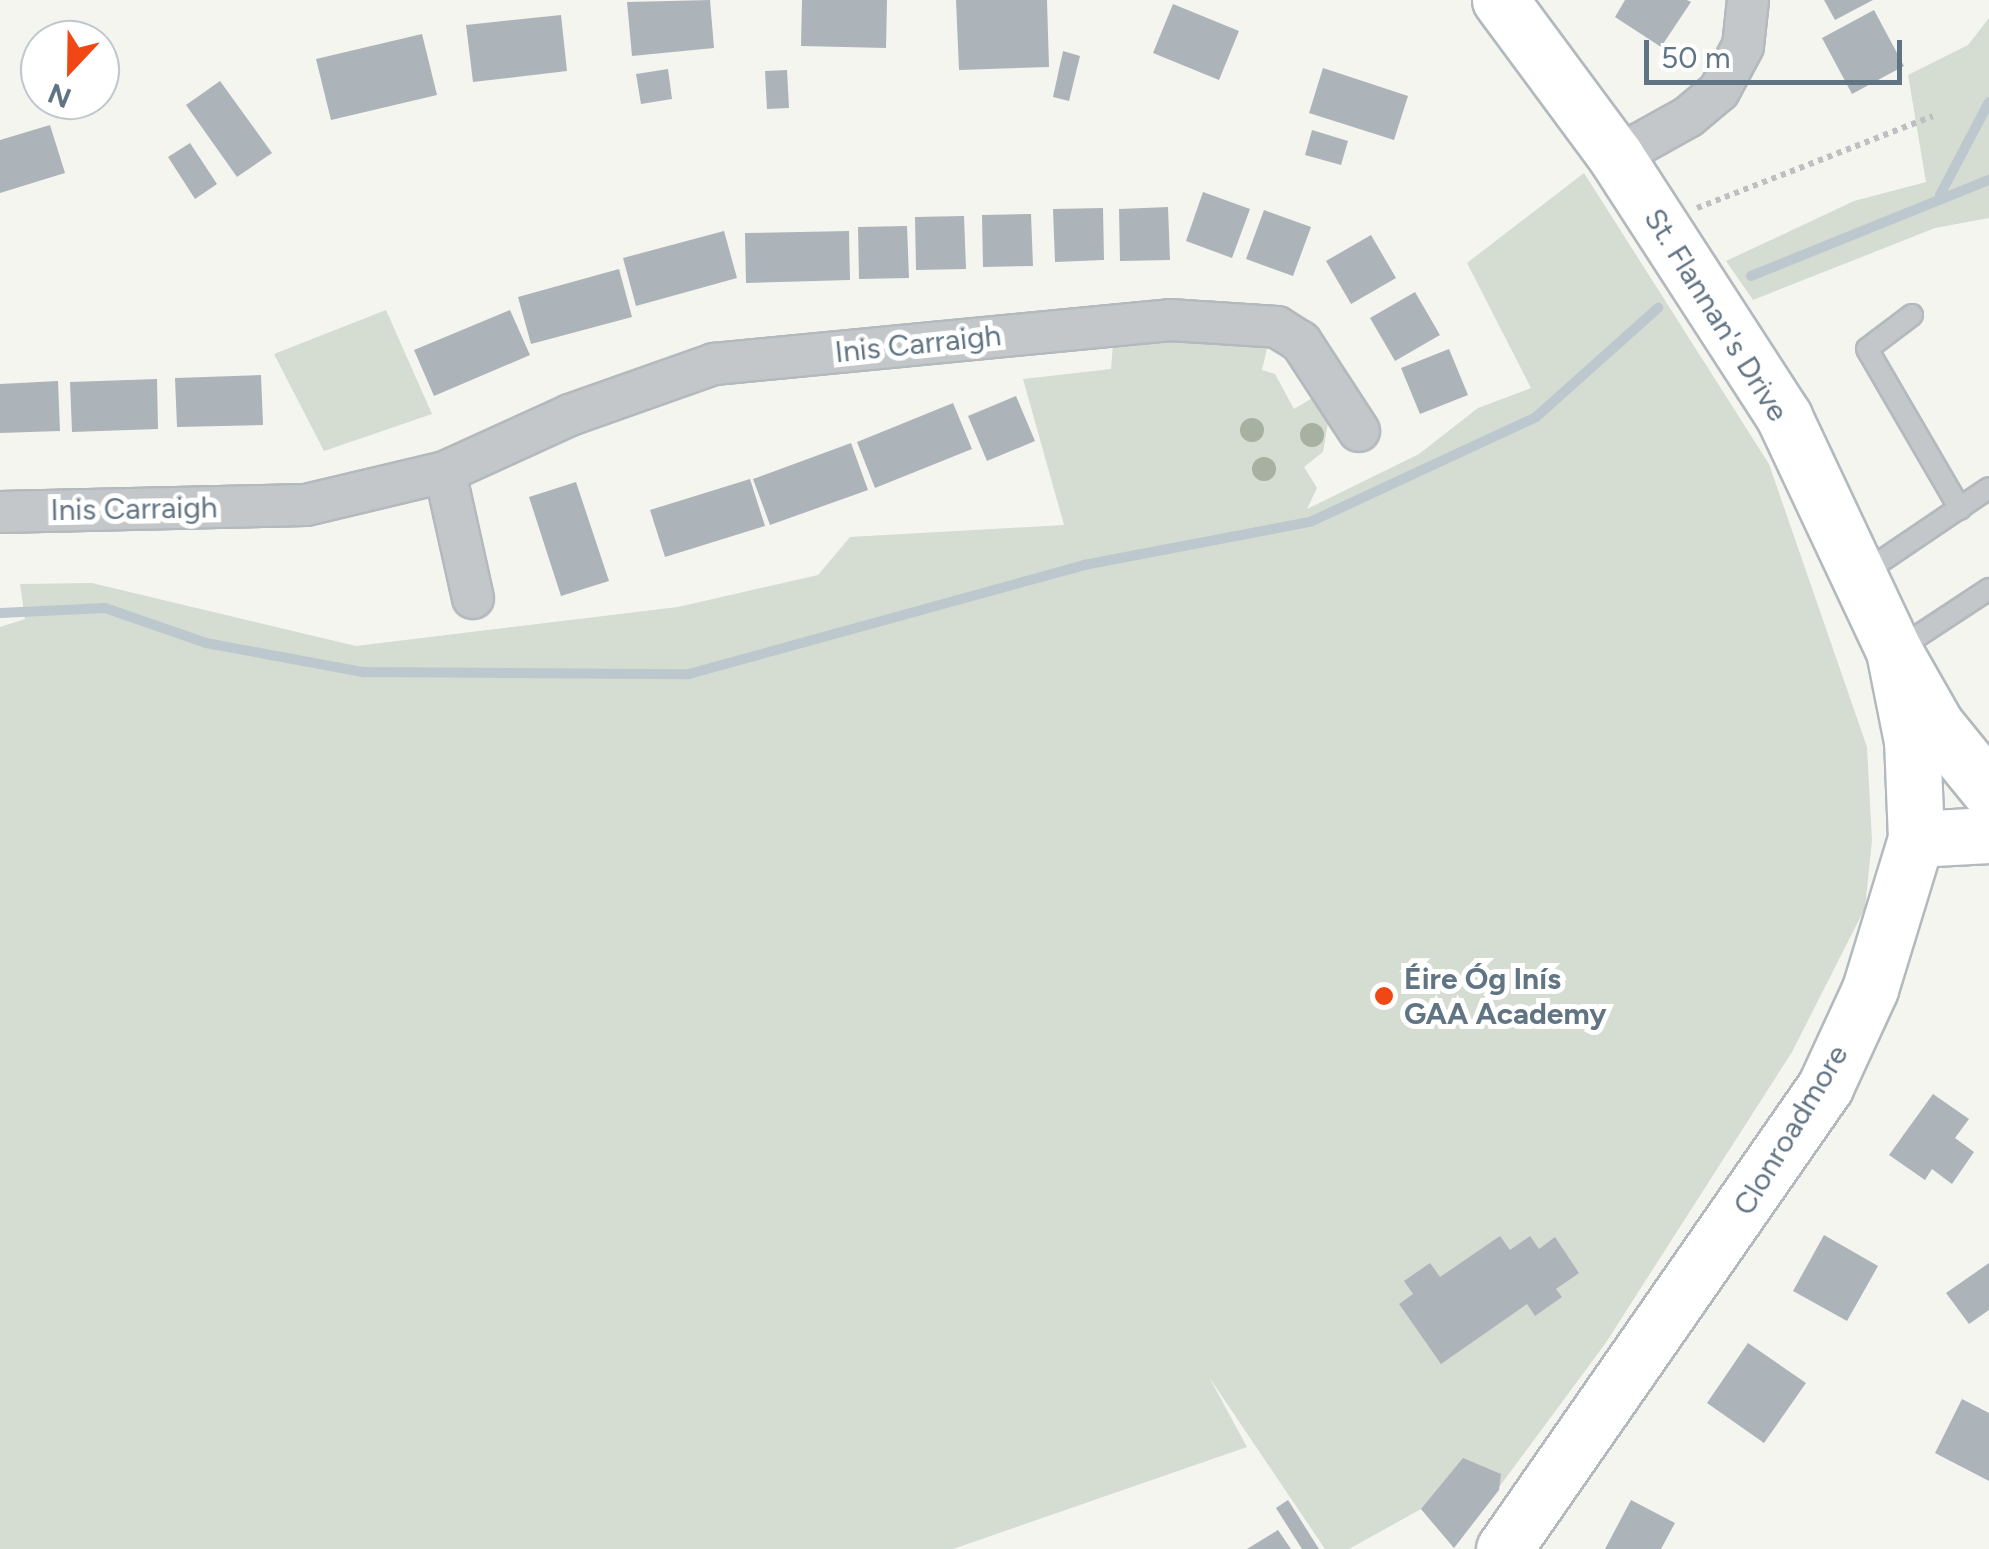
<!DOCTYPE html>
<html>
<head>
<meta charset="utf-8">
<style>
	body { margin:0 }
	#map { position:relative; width:1989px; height:1549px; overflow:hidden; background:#f5f5f0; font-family:Figtree,sans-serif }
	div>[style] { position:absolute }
	.green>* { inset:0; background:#d5dcd1 }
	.stream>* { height:10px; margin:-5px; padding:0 5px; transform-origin:5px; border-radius:5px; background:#bcc8cd }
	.building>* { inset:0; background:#acb4b9 }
	.path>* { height:6px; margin-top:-3px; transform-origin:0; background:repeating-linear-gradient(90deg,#bdbfc1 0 5px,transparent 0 10px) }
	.roads { filter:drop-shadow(2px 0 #b3b9bd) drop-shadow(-2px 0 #b3b9bd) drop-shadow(0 2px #b3b9bd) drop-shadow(0 -2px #b3b9bd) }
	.lane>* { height:20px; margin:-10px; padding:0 10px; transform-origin:10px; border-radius:10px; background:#c3c7ca }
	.street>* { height:40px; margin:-20px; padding:0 20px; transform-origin:20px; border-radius:20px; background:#c3c7ca }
	.secondary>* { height:55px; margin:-27.5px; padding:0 27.5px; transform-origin:27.5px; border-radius:27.5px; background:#fff }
	.trees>* { width:24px; height:24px; margin:-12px; border-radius:50%; background:#a6b1a1 }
	.dots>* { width:28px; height:28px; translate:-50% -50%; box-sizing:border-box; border:5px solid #fff; border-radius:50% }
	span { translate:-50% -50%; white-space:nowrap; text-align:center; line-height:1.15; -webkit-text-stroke:10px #fff; paint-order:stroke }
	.street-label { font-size:30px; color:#617483 }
	.poi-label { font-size:30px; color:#617483; font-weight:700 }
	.left { translate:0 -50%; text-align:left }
	.north { position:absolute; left:20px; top:20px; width:100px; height:100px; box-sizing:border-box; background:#fff; border:2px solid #c0c7cd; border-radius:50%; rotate:202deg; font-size:28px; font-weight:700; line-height:40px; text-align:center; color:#617483 }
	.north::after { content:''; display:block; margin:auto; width:35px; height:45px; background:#f04714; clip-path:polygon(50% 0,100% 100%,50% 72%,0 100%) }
	.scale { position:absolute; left:1644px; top:40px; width:258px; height:45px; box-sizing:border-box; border:5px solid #617483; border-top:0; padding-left:12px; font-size:30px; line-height:35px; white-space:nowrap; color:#617483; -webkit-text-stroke:8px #fff; paint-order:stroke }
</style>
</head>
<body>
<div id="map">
	<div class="green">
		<i style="clip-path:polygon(1989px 18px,1989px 218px,1935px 228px,1753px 300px,1726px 261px,1854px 201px,1926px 182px,1908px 75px,1968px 45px)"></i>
		<i style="clip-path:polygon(1584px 173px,1769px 464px,1867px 747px,1872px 840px,1865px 908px,1792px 1052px,1605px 1344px,1454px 1548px,1421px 1509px,1349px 1549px,1325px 1549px,1209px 1377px,1247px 1447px,953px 1549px,0 1549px,0 627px,25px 619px,20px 584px,92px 583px,356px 646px,678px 607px,818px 575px,850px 537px,1064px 525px,1023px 379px,1111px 369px,1113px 344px,1204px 336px,1268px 344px,1262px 370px,1275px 374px,1294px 409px,1319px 394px,1330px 411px,1323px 452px,1304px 467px,1317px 488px,1307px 509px,1419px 454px,1478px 408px,1531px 388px,1467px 263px)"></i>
		<i style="clip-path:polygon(386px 310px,432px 414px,324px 451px,274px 354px)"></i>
	</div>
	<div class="stream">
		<i style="left:1940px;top:195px;width:105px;rotate:-62.2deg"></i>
		<i style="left:1751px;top:276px;width:257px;rotate:-22deg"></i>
		<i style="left:0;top:613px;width:105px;rotate:-2.7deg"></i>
		<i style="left:105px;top:608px;width:107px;rotate:19.1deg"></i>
		<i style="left:206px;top:643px;width:160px;rotate:10.5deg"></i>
		<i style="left:363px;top:672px;width:326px;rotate:0.4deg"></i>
		<i style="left:689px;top:674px;width:410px;rotate:-15.4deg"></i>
		<i style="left:1084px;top:565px;width:230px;rotate:-10.8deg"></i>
		<i style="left:1310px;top:522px;width:249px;rotate:-24.9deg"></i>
		<i style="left:1536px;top:417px;width:164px;rotate:-41.8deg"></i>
	</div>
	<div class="building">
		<i style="clip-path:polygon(710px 0,714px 48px,632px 56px,627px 2px)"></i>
		<i style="clip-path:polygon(802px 0,887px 0,886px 48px,801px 46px)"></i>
		<i style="clip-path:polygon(956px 0,1047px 0,1049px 67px,959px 70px)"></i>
		<i style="clip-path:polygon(1625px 0,1687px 0,1691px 2px,1661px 47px,1615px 17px)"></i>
		<i style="clip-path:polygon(1824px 0,1873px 0,1835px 20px)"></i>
		<i style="clip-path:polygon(1173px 4px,1239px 31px,1219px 80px,1153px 53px)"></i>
		<i style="clip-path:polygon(1874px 10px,1904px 66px,1852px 94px,1822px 38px)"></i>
		<i style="clip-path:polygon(561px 15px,567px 71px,473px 82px,466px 25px)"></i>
		<i style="clip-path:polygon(422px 34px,437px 95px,331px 120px,316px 59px)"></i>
		<i style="clip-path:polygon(1063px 51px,1080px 56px,1069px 101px,1053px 97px)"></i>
		<i style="clip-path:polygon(1323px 68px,1408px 96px,1394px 140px,1309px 113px)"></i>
		<i style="clip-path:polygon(668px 69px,672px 99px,641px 104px,636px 74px)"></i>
		<i style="clip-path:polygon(787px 70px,789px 108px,767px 109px,765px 71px)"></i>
		<i style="clip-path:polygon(220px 81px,272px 153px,237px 177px,186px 105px)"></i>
		<i style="clip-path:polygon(50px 125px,65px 173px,0 193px,0 140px)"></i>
		<i style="clip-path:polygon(1312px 130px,1348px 141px,1341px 165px,1305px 155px)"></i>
		<i style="clip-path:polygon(190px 143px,217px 184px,195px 199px,168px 157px)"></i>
		<i style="clip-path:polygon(1203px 192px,1250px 209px,1232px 258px,1186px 241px)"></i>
		<i style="clip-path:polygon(1168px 207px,1170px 260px,1120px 261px,1119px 209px)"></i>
		<i style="clip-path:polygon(1103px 208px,1104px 260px,1055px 262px,1053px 209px)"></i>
		<i style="clip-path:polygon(1264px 210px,1311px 227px,1293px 276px,1246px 259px)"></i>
		<i style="clip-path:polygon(1031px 214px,1033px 266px,983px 267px,982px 215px)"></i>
		<i style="clip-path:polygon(964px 216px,966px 269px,916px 270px,915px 217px)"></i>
		<i style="clip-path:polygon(907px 226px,909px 278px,859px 279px,858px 227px)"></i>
		<i style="clip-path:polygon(724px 231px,737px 278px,636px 306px,623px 258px)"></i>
		<i style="clip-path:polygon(849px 231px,850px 280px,746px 283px,745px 233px)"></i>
		<i style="clip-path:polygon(1371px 235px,1396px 278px,1351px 304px,1326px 261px)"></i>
		<i style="clip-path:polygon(619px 269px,632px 317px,531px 344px,518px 297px)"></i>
		<i style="clip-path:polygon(1415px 292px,1440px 335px,1395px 361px,1370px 318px)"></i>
		<i style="clip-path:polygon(510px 310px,530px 355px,434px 396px,414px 350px)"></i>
		<i style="clip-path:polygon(1449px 349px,1468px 395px,1420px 414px,1401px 368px)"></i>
		<i style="clip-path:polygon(261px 375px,263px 425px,177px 427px,175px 378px)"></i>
		<i style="clip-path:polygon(157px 379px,158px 429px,72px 432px,70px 382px)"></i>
		<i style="clip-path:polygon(58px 381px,60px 431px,0 433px,0 384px)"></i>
		<i style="clip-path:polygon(1016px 396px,1035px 441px,987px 461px,968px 416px)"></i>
		<i style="clip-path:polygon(953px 403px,972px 449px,875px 488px,857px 442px)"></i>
		<i style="clip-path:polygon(851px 443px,868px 490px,770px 525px,753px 479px)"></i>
		<i style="clip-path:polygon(750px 479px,765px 526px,665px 557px,650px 510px)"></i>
		<i style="clip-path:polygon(576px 482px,609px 581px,561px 596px,529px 497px)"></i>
		<i style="clip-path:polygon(1933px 1094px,1969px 1119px,1955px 1138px,1974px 1152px,1952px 1184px,1932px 1169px,1925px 1180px,1889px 1155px)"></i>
		<i style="clip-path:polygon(1824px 1235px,1878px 1266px,1847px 1321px,1793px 1291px)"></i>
		<i style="clip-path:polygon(1500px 1236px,1510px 1250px,1530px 1236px,1539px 1249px,1555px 1237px,1579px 1273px,1556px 1289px,1562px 1297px,1535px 1316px,1527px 1304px,1441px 1364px,1399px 1304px,1413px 1294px,1404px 1281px,1430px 1263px,1440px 1277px)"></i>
		<i style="clip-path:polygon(1989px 1263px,1989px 1310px,1969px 1324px,1946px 1293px)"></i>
		<i style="clip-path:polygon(1748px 1343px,1806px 1383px,1764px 1443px,1707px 1403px)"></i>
		<i style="clip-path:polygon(1962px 1399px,1989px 1413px,1989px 1481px,1935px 1453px)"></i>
		<i style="clip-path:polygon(1463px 1458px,1501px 1474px,1499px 1490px,1454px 1548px,1421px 1509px)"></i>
		<i style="clip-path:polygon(1288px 1500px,1319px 1549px,1302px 1549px,1276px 1508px)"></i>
		<i style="clip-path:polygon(1631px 1500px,1675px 1523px,1661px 1549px,1605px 1549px)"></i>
		<i style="clip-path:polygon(1278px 1530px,1291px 1549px,1247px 1549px)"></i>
	</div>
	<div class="path">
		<i style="left:1697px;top:208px;width:253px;rotate:-21.3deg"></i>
	</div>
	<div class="roads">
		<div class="lane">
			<i style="left:1912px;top:315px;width:56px;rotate:142.9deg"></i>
			<i style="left:1867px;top:349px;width:185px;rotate:59.8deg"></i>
			<i style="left:1862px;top:574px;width:153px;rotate:-34.1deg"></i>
			<i style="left:1895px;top:651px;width:113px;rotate:-33.4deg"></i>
		</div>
		<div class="street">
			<i style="left:1616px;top:157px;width:82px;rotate:-29.1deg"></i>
			<i style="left:1688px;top:117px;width:40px;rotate:-40deg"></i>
			<i style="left:1719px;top:91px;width:51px;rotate:-61.9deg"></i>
			<i style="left:1743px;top:46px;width:46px;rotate:-83.8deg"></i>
			<i style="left:445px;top:472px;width:129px;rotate:77.5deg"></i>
			<i style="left:0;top:512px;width:306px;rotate:-1.3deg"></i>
			<i style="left:306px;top:505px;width:143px;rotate:-13.4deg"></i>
			<i style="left:445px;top:472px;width:137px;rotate:-24.5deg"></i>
			<i style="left:570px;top:415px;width:153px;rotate:-19.5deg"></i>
			<i style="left:714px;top:364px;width:458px;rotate:-5.5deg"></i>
			<i style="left:1170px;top:320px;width:107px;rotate:3.7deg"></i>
			<i style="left:1277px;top:327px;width:28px;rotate:32deg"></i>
			<i style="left:1301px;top:342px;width:106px;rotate:56.9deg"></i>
		</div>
		<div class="secondary">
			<i style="left:1500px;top:0;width:195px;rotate:53.5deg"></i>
			<i style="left:1616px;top:157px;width:310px;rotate:57.1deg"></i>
			<i style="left:1784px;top:417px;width:259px;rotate:64.8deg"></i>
			<i style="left:1894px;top:651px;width:85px;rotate:60.4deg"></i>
			<i style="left:1936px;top:725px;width:84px;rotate:50.8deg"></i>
			<i style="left:1916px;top:839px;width:73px;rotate:-3.1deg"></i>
			<i style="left:1504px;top:1549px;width:563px;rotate:-55.21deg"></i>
			<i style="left:1825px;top:1087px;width:108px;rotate:-65.3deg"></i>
			<i style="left:1870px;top:989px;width:157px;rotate:-73deg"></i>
			<i style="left:1916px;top:839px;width:98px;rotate:-92.3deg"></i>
			<i style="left:1912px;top:741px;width:92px;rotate:-101.3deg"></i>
		</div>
	</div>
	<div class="trees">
		<i style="left:1252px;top:430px"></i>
		<i style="left:1312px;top:435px"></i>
		<i style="left:1264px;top:469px"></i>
	</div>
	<div class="dots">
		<i style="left:1384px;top:996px;background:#f04714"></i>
	</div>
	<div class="street-label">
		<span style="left:1716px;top:315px;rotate:58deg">St. Flannan's Drive</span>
		<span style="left:918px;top:344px;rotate:-6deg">Inis Carraigh</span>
		<span style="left:134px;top:509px;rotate:-1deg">Inis Carraigh</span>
		<span style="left:1791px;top:1130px;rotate:-59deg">Clonroadmore</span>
	</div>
	<div class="poi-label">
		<span class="left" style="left:1404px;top:996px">Éire Óg Inís<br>GAA Academy</span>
	</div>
	<div class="north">N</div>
	<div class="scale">50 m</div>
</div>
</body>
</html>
